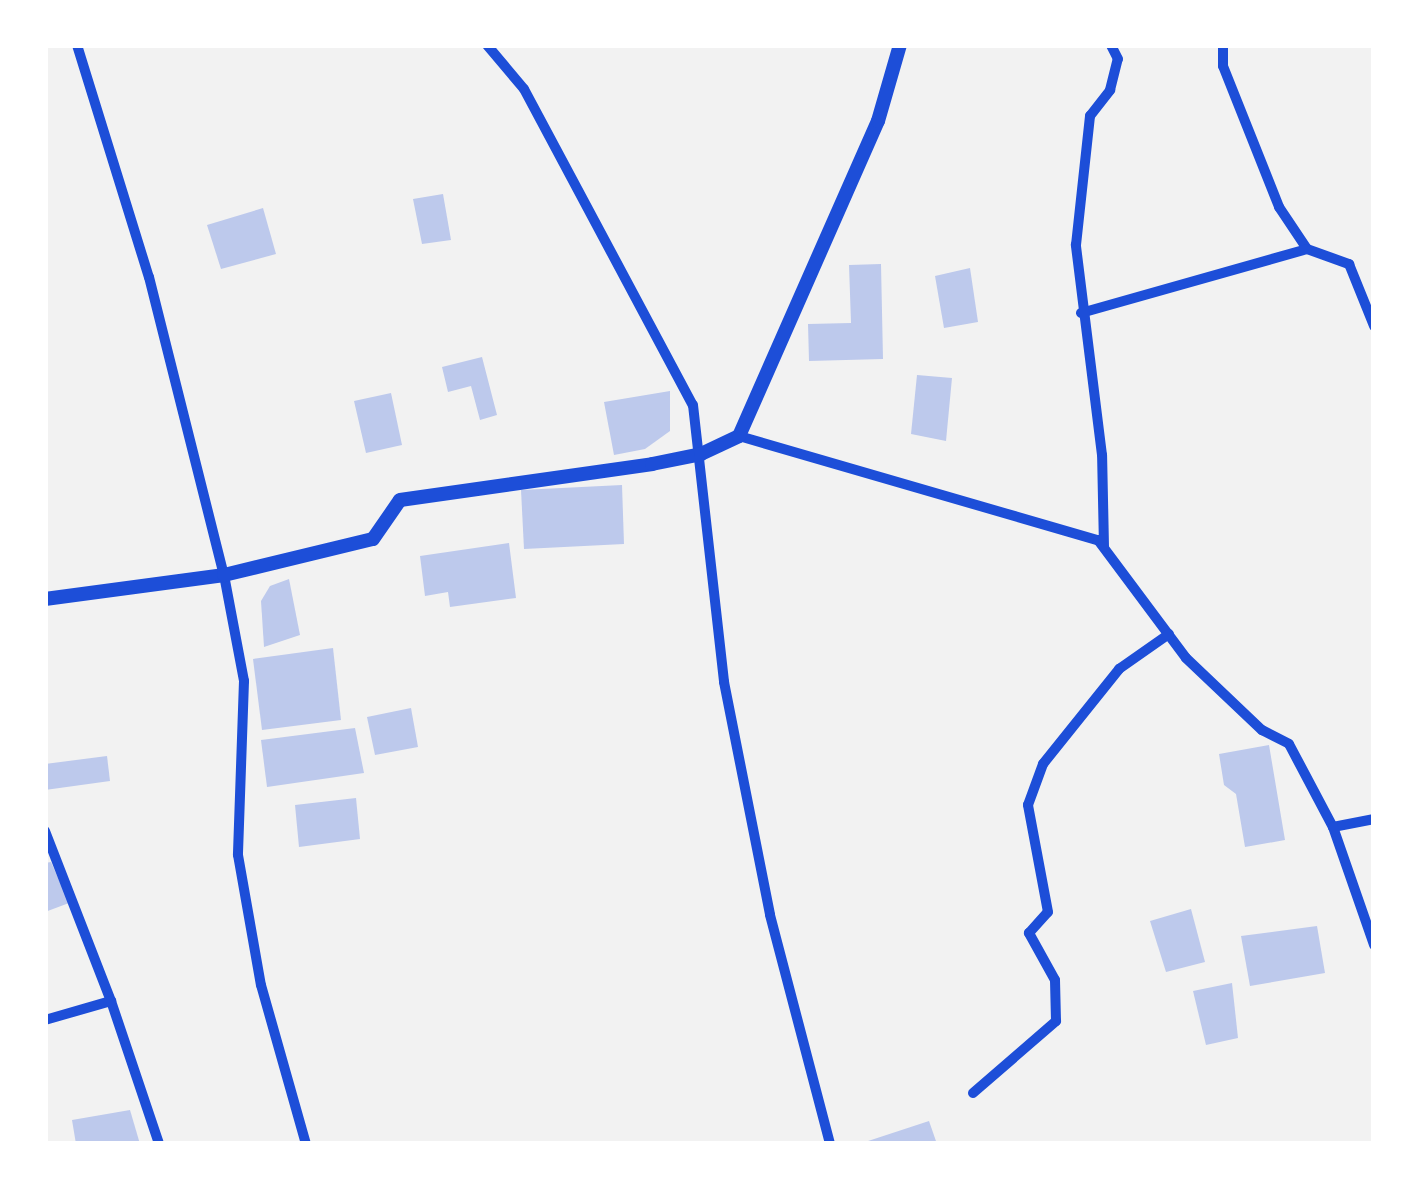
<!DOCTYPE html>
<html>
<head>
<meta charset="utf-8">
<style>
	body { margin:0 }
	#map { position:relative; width:1419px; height:1189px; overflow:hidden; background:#f2f2f2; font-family:"Space Grotesk",sans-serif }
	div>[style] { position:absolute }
	.building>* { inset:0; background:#bdc9ec }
	.minor>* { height:10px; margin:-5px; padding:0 5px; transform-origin:5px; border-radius:5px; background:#1d4ed8 }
	.tertiary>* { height:14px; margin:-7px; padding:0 7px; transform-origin:7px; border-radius:7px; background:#1d4ed8 }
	span { translate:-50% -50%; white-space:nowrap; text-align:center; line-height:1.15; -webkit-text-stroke:8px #fff; paint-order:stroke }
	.frame { position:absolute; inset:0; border:48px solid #fff; pointer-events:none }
</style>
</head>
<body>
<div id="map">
	<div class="building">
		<i style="clip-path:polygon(443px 194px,451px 240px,422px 244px,413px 199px)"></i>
		<i style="clip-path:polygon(263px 208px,276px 254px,221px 269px,207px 225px)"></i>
		<i style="clip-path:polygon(881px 264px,883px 359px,809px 361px,808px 324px,851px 323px,849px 265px)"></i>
		<i style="clip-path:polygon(970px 268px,978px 322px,944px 328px,935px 276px)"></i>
		<i style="clip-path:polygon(482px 357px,497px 415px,480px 420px,471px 386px,448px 392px,442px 367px)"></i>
		<i style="clip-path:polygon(917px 375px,952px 378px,946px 441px,911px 434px)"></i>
		<i style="clip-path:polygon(670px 391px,670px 431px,645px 449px,614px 455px,604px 402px)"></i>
		<i style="clip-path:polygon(391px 393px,402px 445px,366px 453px,354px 401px)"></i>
		<i style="clip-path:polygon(622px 485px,624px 544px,524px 549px,521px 490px)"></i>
		<i style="clip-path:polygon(509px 543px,516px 598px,450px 607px,448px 592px,425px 596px,420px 556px)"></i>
		<i style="clip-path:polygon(289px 579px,300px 635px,264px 647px,261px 601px,270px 586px)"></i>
		<i style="clip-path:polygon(333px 648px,341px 720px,262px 730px,253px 659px)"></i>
		<i style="clip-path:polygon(411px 708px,418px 747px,375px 755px,367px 717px)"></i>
		<i style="clip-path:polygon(355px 728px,364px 773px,267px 787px,261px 740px)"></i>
		<i style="clip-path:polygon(1269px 745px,1285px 840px,1245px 847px,1236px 794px,1224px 785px,1219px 754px)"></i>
		<i style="clip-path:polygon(107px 756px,110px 781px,45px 790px,45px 764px)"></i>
		<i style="clip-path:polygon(356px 798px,360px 839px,299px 847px,295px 805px)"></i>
		<i style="clip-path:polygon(51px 862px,69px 903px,45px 912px,45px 863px)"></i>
		<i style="clip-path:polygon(1191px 909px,1205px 962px,1166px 972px,1150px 921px)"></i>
		<i style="clip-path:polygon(1317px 926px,1325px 973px,1250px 986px,1241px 936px)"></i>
		<i style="clip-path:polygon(1232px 983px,1238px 1038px,1206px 1045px,1193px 991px)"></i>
		<i style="clip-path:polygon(130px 1110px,140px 1144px,76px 1144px,72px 1120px)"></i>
		<i style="clip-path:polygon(929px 1121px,937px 1144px,862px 1144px,862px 1143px)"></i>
	</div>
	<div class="minor">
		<i style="left:77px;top:45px;width:243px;rotate:72.8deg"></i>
		<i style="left:149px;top:277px;width:307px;rotate:75.9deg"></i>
		<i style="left:224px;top:575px;width:108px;rotate:79.3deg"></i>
		<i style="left:244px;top:681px;width:174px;rotate:92deg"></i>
		<i style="left:238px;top:855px;width:132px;rotate:80deg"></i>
		<i style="left:261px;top:985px;width:165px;rotate:74.2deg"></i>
		<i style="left:487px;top:45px;width:57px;rotate:49.9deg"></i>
		<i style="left:524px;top:89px;width:358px;rotate:61.9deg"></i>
		<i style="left:693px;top:405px;width:279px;rotate:83.6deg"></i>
		<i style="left:724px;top:682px;width:237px;rotate:78.8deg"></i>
		<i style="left:770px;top:915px;width:237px;rotate:75.3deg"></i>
		<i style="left:1223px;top:45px;width:21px;rotate:90deg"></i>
		<i style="left:1223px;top:66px;width:152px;rotate:68.3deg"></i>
		<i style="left:1279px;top:207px;width:50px;rotate:56.3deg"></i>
		<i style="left:1307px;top:249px;width:45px;rotate:19.7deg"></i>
		<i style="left:1349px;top:264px;width:67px;rotate:68deg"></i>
		<i style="left:1081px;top:313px;width:235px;rotate:-15.8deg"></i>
		<i style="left:739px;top:436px;width:374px;rotate:16.2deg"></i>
		<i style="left:1098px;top:540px;width:147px;rotate:53.3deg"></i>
		<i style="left:1186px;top:658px;width:105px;rotate:43.5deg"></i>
		<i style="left:1262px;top:730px;width:30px;rotate:27deg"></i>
		<i style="left:1289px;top:744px;width:94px;rotate:62.1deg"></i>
		<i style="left:1333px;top:827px;width:42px;rotate:-11deg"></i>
		<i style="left:1104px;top:547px;width:92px;rotate:-91.2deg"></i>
		<i style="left:1102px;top:455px;width:212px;rotate:-97.1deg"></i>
		<i style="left:1076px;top:245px;width:130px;rotate:-83.8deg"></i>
		<i style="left:1090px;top:116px;width:33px;rotate:-52deg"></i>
		<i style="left:1110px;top:90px;width:32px;rotate:-76deg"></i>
		<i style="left:1118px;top:59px;width:16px;rotate:-117deg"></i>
		<i style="left:1333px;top:827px;width:125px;rotate:70.8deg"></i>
		<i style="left:45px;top:831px;width:182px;rotate:68.8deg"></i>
		<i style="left:45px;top:1020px;width:69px;rotate:-16.1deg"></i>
		<i style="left:111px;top:1001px;width:151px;rotate:71.4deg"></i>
		<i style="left:973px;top:1093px;width:110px;rotate:-40.9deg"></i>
		<i style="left:1056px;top:1021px;width:41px;rotate:-91.4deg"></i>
		<i style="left:1055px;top:980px;width:54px;rotate:-119deg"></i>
		<i style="left:1029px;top:933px;width:28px;rotate:-48deg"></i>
		<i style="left:1048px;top:912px;width:109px;rotate:-100.6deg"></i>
		<i style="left:1028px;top:805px;width:44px;rotate:-69.9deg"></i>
		<i style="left:1043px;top:764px;width:122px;rotate:-51.3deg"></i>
		<i style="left:1119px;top:669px;width:61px;rotate:-35deg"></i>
	</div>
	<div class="tertiary">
		<i style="left:45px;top:599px;width:181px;rotate:-7.6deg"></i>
		<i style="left:224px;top:575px;width:153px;rotate:-13.6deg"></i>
		<i style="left:373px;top:539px;width:47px;rotate:-55.3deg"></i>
		<i style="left:400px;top:500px;width:255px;rotate:-8.1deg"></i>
		<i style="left:652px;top:464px;width:50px;rotate:-11.5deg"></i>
		<i style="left:701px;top:454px;width:42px;rotate:-25.3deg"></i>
		<i style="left:739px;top:436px;width:344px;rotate:-66.2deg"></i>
		<i style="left:878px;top:121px;width:79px;rotate:-73.9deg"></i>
	</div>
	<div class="frame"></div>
</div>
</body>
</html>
